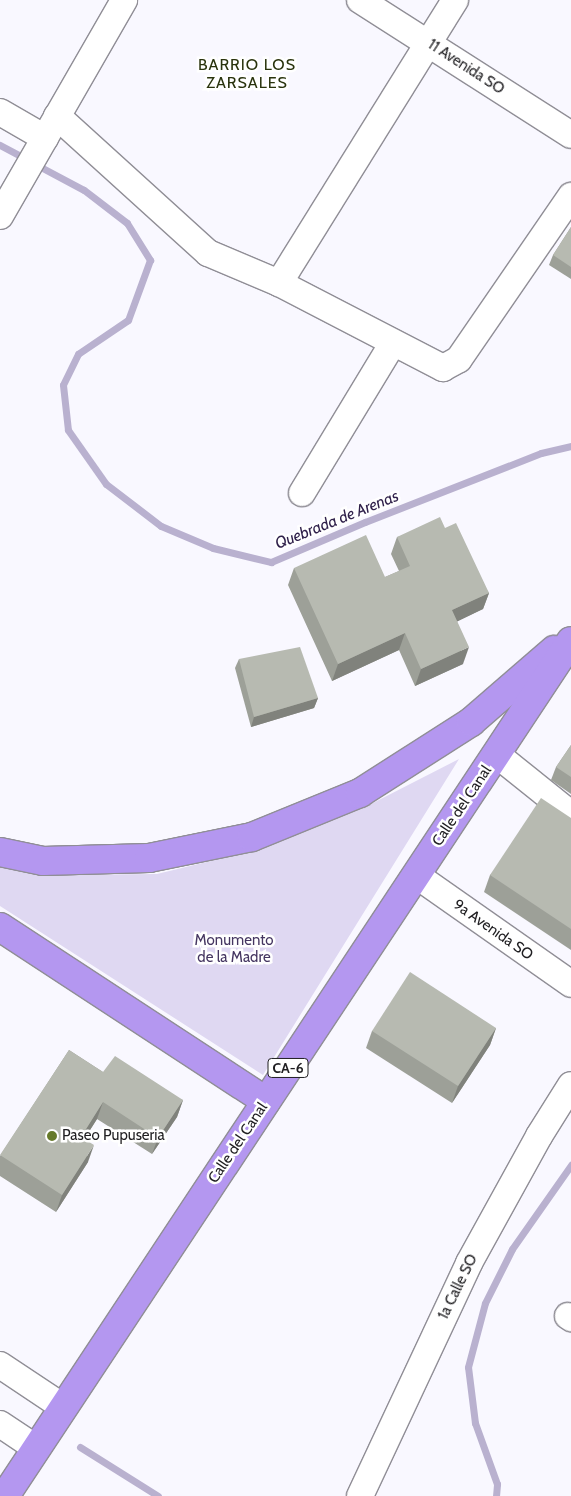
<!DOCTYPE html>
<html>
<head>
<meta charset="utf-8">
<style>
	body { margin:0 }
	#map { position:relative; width:571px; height:1496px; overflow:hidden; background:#f9f8ff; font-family:Cabin,sans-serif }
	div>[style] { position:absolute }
	.green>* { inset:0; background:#dfd8f2 }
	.stream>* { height:7px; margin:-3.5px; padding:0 3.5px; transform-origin:3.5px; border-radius:3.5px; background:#b9b1cf }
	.roads { filter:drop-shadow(1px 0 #908e96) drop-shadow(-1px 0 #908e96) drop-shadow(0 1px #908e96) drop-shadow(0 -1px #908e96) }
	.minor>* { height:26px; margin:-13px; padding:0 13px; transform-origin:13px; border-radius:13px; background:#fff }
	.highway>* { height:28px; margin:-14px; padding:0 14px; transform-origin:14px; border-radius:14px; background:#b497f0 }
	.wall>* { inset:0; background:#9da098 }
	.shaded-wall>* { inset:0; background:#80827c }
	.building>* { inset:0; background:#b7bab1 }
	.dots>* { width:14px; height:14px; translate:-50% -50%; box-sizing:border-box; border:2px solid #fff; border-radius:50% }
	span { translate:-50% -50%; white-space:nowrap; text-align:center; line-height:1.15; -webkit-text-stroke:5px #fff; paint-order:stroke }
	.shield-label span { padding:1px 4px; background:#fff; border:1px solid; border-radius:4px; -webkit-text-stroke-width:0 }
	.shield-label { font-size:14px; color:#1f1e21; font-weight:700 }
	.street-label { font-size:15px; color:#1f1e21 }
	.park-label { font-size:15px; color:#453661 }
	.poi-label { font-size:15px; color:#1f1e21 }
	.left { translate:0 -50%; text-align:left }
	.neighbourhood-label { font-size:16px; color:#29330d; letter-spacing:1px }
	.water-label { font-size:16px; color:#2f204a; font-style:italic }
</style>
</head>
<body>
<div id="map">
	<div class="green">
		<i style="clip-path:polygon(459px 759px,263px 1075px,0 906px,0 867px,41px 875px,157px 874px,264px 848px,373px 803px)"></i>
	</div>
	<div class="stream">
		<i style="left:0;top:145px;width:30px;rotate:28deg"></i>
		<i style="left:35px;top:164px;width:55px;rotate:28deg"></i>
		<i style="left:84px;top:190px;width:54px;rotate:37.5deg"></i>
		<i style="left:127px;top:223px;width:44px;rotate:58.1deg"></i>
		<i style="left:150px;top:260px;width:64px;rotate:110.1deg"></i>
		<i style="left:128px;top:320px;width:60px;rotate:145.8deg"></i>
		<i style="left:78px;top:354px;width:34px;rotate:116deg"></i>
		<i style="left:63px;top:385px;width:45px;rotate:83.7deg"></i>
		<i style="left:68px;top:430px;width:66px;rotate:54.9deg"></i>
		<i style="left:106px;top:484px;width:69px;rotate:37.4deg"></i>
		<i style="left:161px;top:526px;width:56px;rotate:22.9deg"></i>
		<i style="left:213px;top:548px;width:60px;rotate:13.6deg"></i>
		<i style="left:271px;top:562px;width:102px;rotate:-23.1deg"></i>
		<i style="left:365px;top:522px;width:189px;rotate:-21.4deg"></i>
		<i style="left:541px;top:453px;width:31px;rotate:-13deg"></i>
		<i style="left:80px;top:1447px;width:92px;rotate:32.1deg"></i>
		<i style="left:496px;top:1496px;width:12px;rotate:-85deg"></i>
		<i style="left:497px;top:1484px;width:65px;rotate:-109.8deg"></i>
		<i style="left:475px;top:1423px;width:56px;rotate:-97.1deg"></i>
		<i style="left:468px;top:1367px;width:66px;rotate:-75.1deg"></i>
		<i style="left:485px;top:1303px;width:60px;rotate:-63.4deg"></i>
		<i style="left:512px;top:1249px;width:103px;rotate:-54.9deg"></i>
	</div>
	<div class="roads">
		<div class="minor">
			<i style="left:360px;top:0;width:250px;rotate:32.6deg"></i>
			<i style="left:0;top:112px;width:52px;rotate:30deg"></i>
			<i style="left:57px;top:116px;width:204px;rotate:42.2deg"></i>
			<i style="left:208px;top:253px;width:77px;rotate:22.9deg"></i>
			<i style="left:279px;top:283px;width:185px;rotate:27.4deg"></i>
			<i style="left:443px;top:368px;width:18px;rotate:-29deg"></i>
			<i style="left:459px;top:359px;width:198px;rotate:-55.5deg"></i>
			<i style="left:0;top:216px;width:249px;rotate:-60.1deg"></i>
			<i style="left:279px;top:283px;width:333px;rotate:-58.1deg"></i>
			<i style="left:302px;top:493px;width:175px;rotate:-58.8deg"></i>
			<i style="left:496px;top:754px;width:96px;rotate:38.7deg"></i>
			<i style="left:416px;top:875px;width:189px;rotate:35.1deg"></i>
			<i style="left:568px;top:1316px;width:4px;rotate:34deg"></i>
			<i style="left:0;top:1365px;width:76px;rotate:33.7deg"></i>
			<i style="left:0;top:1424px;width:43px;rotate:33.7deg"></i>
			<i style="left:360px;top:1496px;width:257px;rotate:-64.9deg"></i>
			<i style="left:469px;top:1263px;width:145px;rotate:-61.1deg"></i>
			<i style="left:539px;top:1136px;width:60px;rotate:-57.9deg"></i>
		</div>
		<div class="highway">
			<i style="left:0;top:852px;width:44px;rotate:11.8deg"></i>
			<i style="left:43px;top:861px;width:106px;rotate:-1.6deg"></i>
			<i style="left:149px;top:858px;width:105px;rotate:-11.5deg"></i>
			<i style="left:252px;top:837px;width:117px;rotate:-22.2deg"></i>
			<i style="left:360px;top:793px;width:132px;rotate:-32.6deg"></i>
			<i style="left:471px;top:722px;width:110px;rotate:-40.9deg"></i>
			<i style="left:0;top:927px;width:318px;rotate:33.2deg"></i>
			<i style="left:5px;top:1496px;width:1025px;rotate:-56.5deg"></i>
		</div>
	</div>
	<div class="wall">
		<i style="clip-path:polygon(571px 227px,571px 279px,549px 265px,553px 255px)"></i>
		<i style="clip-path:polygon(445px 528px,489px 593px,483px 609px,457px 621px,463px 664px,415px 686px,399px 650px,332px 681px,288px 585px,294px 568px,385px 577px,399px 571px,391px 554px,397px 537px)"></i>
		<i style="clip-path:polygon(239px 659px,318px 698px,314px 708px,251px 727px,235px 668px)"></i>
		<i style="clip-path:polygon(571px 745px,571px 794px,551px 780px,556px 767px)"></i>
		<i style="clip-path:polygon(571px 818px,571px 950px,484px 892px,490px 875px)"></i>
		<i style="clip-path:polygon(496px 1028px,490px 1045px,452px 1103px,366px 1048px,372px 1031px)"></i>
		<i style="clip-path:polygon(69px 1050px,103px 1072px,183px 1100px,177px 1117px,152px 1154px,97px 1119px,84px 1139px,88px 1162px,56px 1212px,0 1176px,0 1156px)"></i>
	</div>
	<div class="shaded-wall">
		<i style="clip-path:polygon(489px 593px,483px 609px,446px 627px,452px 610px)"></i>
		<i style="clip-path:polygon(405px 633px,399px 650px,332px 681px,338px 664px)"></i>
		<i style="clip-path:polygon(469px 647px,463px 664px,415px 686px,421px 669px)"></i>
		<i style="clip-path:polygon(318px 698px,314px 708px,251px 727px,254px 717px)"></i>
		<i style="clip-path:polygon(496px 1028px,490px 1045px,452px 1103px,458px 1086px)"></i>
		<i style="clip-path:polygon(183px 1100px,177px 1117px,152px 1154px,158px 1138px)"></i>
		<i style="clip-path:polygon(103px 1102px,97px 1119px,75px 1154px,81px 1137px)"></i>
		<i style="clip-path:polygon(94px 1145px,88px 1162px,56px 1212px,62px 1195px)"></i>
	</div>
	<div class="building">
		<i style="clip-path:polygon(571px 227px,571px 267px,553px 255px)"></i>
		<i style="clip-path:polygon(440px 517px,445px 528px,456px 523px,489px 593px,452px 610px,469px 647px,421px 669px,405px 633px,338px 664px,294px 568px,366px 535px,385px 577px,410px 566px,397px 537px)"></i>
		<i style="clip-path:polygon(300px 647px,318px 698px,254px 717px,239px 659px)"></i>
		<i style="clip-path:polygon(571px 745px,571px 777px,556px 767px)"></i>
		<i style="clip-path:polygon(541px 798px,571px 818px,571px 929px,490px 875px)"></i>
		<i style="clip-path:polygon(410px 972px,496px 1028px,458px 1086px,372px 1031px)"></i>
		<i style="clip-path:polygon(69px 1050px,103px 1072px,115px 1056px,183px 1100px,158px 1138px,103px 1102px,81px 1137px,94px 1145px,62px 1195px,0 1155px)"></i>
	</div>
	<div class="dots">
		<i style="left:52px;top:1136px;background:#667a2a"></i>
	</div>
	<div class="shield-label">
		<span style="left:288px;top:1068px">CA-6</span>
	</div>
	<div class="street-label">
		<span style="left:466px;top:67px;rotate:33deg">11 Avenida SO</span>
		<span style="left:462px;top:806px;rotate:-56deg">Calle del Canal</span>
		<span style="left:493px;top:930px;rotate:35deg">9a Avenida SO</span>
		<span style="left:238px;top:1143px;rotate:-56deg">Calle del Canal</span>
		<span style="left:458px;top:1287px;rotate:-64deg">1a Calle SO</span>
	</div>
	<div class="park-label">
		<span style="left:234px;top:949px">Monumento<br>de la Madre</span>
	</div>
	<div class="poi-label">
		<span class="left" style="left:62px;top:1136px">Paseo Pupuseria</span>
	</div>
	<div class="neighbourhood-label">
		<span style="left:247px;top:74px">BARRIO LOS<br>ZARSALES</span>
	</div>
	<div class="water-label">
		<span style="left:337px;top:520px;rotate:-22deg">Quebrada de Arenas</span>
	</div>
</div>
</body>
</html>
